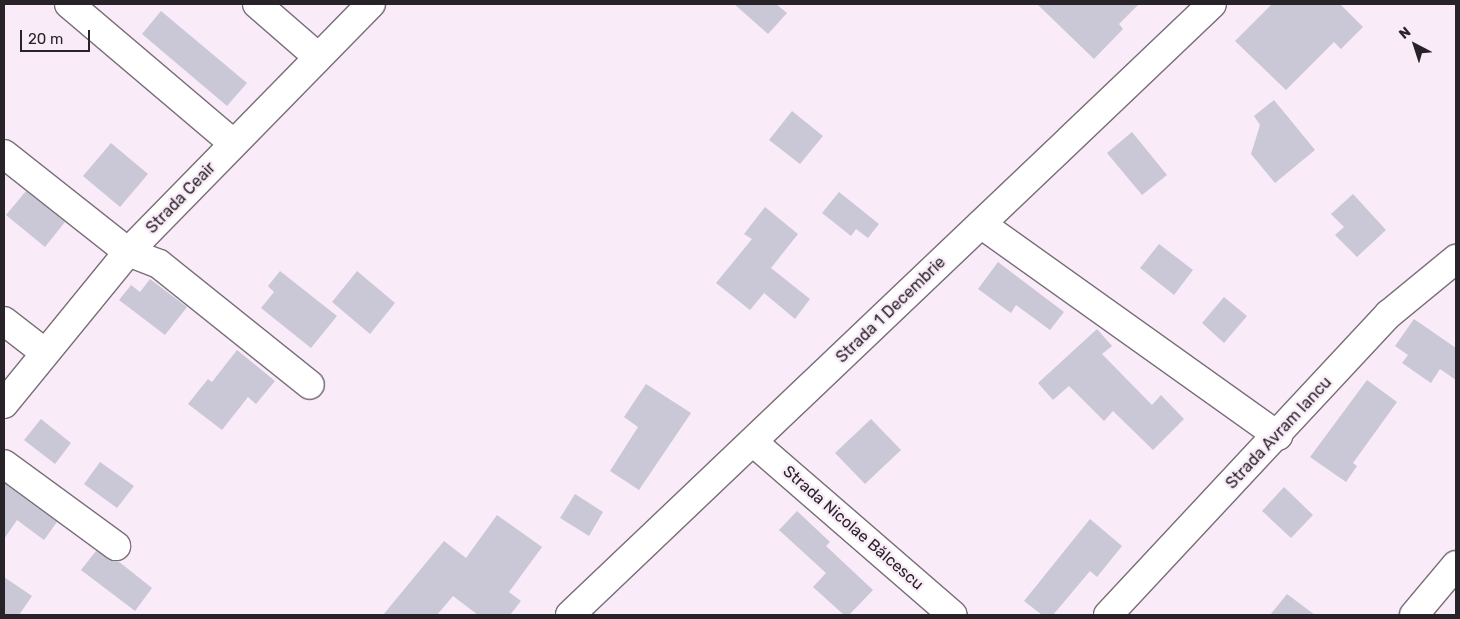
<!DOCTYPE html>
<html>
<head>
<meta charset="utf-8">
<style>
	body { margin:0 }
	#map { position:relative; width:1460px; height:619px; overflow:hidden; background:#f9ecf8; font-family:Rubik,sans-serif }
	div>[style] { position:absolute }
	.building>* { inset:0; background:#cac7d7 }
	.roads { filter:drop-shadow(1px 0 #796e79) drop-shadow(-1px 0 #796e79) drop-shadow(0 1px #796e79) drop-shadow(0 -1px #796e79) }
	.minor>* { height:28px; margin:-14px; padding:0 14px; transform-origin:14px; border-radius:14px; background:#fff }
	.major>* { height:28px; margin:-14px; padding:0 14px; transform-origin:14px; border-radius:14px; background:#fff }
	span { translate:-50% -50%; white-space:nowrap; text-align:center; line-height:1.15; -webkit-text-stroke:5px #f9ecf8; paint-order:stroke }
	.street-label { font-size:16px; color:#282328 }
	.frame { position:absolute; inset:0; border:5px solid #282328; pointer-events:none }
	.north { position:absolute; left:1390px; top:20px; width:50px; height:50px; -webkit-text-stroke:4px #f9ecf8; paint-order:stroke; rotate:320deg; font-size:14px; font-weight:700; line-height:20px; text-align:center; color:#282328 }
	.north::after { content:''; display:block; margin:auto; width:18px; height:22px; background:#282328; clip-path:polygon(50% 0,100% 100%,50% 72%,0 100%) }
	.scale { position:absolute; left:20px; top:30px; width:70px; height:22px; box-sizing:border-box; border:2px solid #282328; border-top:0; padding-left:6px; font-size:15px; line-height:18px; white-space:nowrap; color:#282328; -webkit-text-stroke:4px #f9ecf8; paint-order:stroke }
</style>
</head>
<body>
<div id="map">
	<div class="building">
		<i style="clip-path:polygon(734px 4px,776px 4px,787px 13px,768px 34px)"></i>
		<i style="clip-path:polygon(1037px 4px,1139px 4px,1119px 24px,1123px 29px,1094px 59px)"></i>
		<i style="clip-path:polygon(1272px 4px,1340px 4px,1363px 27px,1341px 49px,1334px 42px,1286px 90px,1235px 41px)"></i>
		<i style="clip-path:polygon(161px 11px,247px 83px,227px 106px,142px 34px)"></i>
		<i style="clip-path:polygon(1274px 100px,1315px 150px,1275px 183px,1251px 154px,1260px 125px,1254px 116px)"></i>
		<i style="clip-path:polygon(792px 111px,823px 136px,800px 164px,769px 140px)"></i>
		<i style="clip-path:polygon(1132px 132px,1167px 175px,1142px 195px,1107px 153px)"></i>
		<i style="clip-path:polygon(111px 143px,148px 174px,120px 207px,83px 176px)"></i>
		<i style="clip-path:polygon(26px 191px,65px 222px,45px 247px,6px 215px)"></i>
		<i style="clip-path:polygon(839px 192px,879px 224px,868px 238px,856px 229px,851px 236px,822px 213px)"></i>
		<i style="clip-path:polygon(1353px 194px,1386px 230px,1357px 257px,1335px 235px,1344px 227px,1331px 214px)"></i>
		<i style="clip-path:polygon(765px 207px,798px 234px,771px 268px,810px 299px,795px 319px,764px 293px,750px 310px,716px 283px,752px 239px,744px 234px)"></i>
		<i style="clip-path:polygon(1159px 244px,1193px 270px,1174px 295px,1140px 268px)"></i>
		<i style="clip-path:polygon(998px 262px,1064px 312px,1050px 330px,1016px 305px,1011px 313px,978px 289px)"></i>
		<i style="clip-path:polygon(280px 271px,337px 316px,311px 348px,261px 308px,274px 292px,268px 286px)"></i>
		<i style="clip-path:polygon(357px 271px,395px 303px,370px 334px,332px 302px)"></i>
		<i style="clip-path:polygon(150px 279px,187px 307px,165px 335px,119px 300px,131px 285px,140px 292px)"></i>
		<i style="clip-path:polygon(1224px 297px,1247px 316px,1224px 343px,1202px 323px)"></i>
		<i style="clip-path:polygon(1414px 319px,1456px 348px,1456px 380px,1440px 369px,1431px 383px,1402px 363px,1408px 355px,1395px 346px)"></i>
		<i style="clip-path:polygon(1097px 329px,1112px 346px,1102px 354px,1152px 405px,1161px 395px,1184px 419px,1153px 450px,1113px 411px,1104px 421px,1069px 386px,1053px 400px,1038px 383px)"></i>
		<i style="clip-path:polygon(237px 350px,275px 381px,256px 404px,248px 397px,222px 430px,188px 404px,208px 379px,212px 382px)"></i>
		<i style="clip-path:polygon(1367px 380px,1397px 402px,1353px 463px,1357px 466px,1346px 482px,1310px 457px)"></i>
		<i style="clip-path:polygon(646px 384px,691px 413px,639px 490px,610px 471px,638px 427px,624px 417px)"></i>
		<i style="clip-path:polygon(41px 419px,71px 443px,55px 464px,24px 440px)"></i>
		<i style="clip-path:polygon(871px 419px,901px 450px,865px 484px,835px 453px)"></i>
		<i style="clip-path:polygon(100px 462px,134px 486px,117px 508px,84px 484px)"></i>
		<i style="clip-path:polygon(4px 483px,57px 522px,44px 540px,17px 520px,4px 539px)"></i>
		<i style="clip-path:polygon(1284px 487px,1313px 515px,1291px 538px,1262px 511px)"></i>
		<i style="clip-path:polygon(575px 494px,603px 512px,589px 536px,560px 518px)"></i>
		<i style="clip-path:polygon(797px 511px,830px 542px,826px 546px,873px 590px,849px 615px,844px 615px,813px 587px,826px 573px,779px 530px)"></i>
		<i style="clip-path:polygon(497px 515px,542px 547px,509px 592px,521px 601px,510px 615px,478px 615px,453px 596px,437px 615px,383px 615px,444px 541px,466px 558px)"></i>
		<i style="clip-path:polygon(1090px 519px,1122px 546px,1097px 577px,1090px 571px,1053px 615px,1042px 615px,1024px 601px)"></i>
		<i style="clip-path:polygon(96px 551px,118px 561px,152px 588px,135px 611px,81px 570px)"></i>
		<i style="clip-path:polygon(4px 577px,32px 596px,19px 615px,4px 615px)"></i>
		<i style="clip-path:polygon(1287px 594px,1315px 615px,1270px 615px)"></i>
	</div>
	<div class="roads">
		<div class="minor">
			<i style="left:69px;top:4px;width:215px;rotate:40.3deg"></i>
			<i style="left:257px;top:4px;width:81px;rotate:41deg"></i>
			<i style="left:4px;top:154px;width:158px;rotate:38.3deg"></i>
			<i style="left:128px;top:252px;width:33px;rotate:21deg"></i>
			<i style="left:159px;top:264px;width:193px;rotate:38.7deg"></i>
			<i style="left:981px;top:224px;width:365px;rotate:35.5deg"></i>
			<i style="left:4px;top:321px;width:51px;rotate:37.8deg"></i>
			<i style="left:4px;top:404px;width:196px;rotate:-50.8deg"></i>
			<i style="left:128px;top:252px;width:347px;rotate:-45.6deg"></i>
			<i style="left:753px;top:442px;width:264px;rotate:40.9deg"></i>
			<i style="left:4px;top:464px;width:139px;rotate:36.2deg"></i>
			<i style="left:1108px;top:615px;width:412px;rotate:-47deg"></i>
			<i style="left:1389px;top:314px;width:87px;rotate:-39.4deg"></i>
			<i style="left:1414px;top:615px;width:65px;rotate:-50deg"></i>
		</div>
		<div class="major">
			<i style="left:570px;top:615px;width:886px;rotate:-43.58deg"></i>
		</div>
	</div>
	<div class="street-label">
		<span style="left:181px;top:198px;rotate:-46deg">Strada Ceair</span>
		<span style="left:891px;top:310px;rotate:-44deg">Strada 1 Decembrie</span>
		<span style="left:1279px;top:433px;rotate:-47deg">Strada Avram Iancu</span>
		<span style="left:853px;top:528px;rotate:41deg">Strada Nicolae Bălcescu</span>
	</div>
	<div class="frame"></div>
	<div class="north">N</div>
	<div class="scale">20 m</div>
</div>
</body>
</html>
